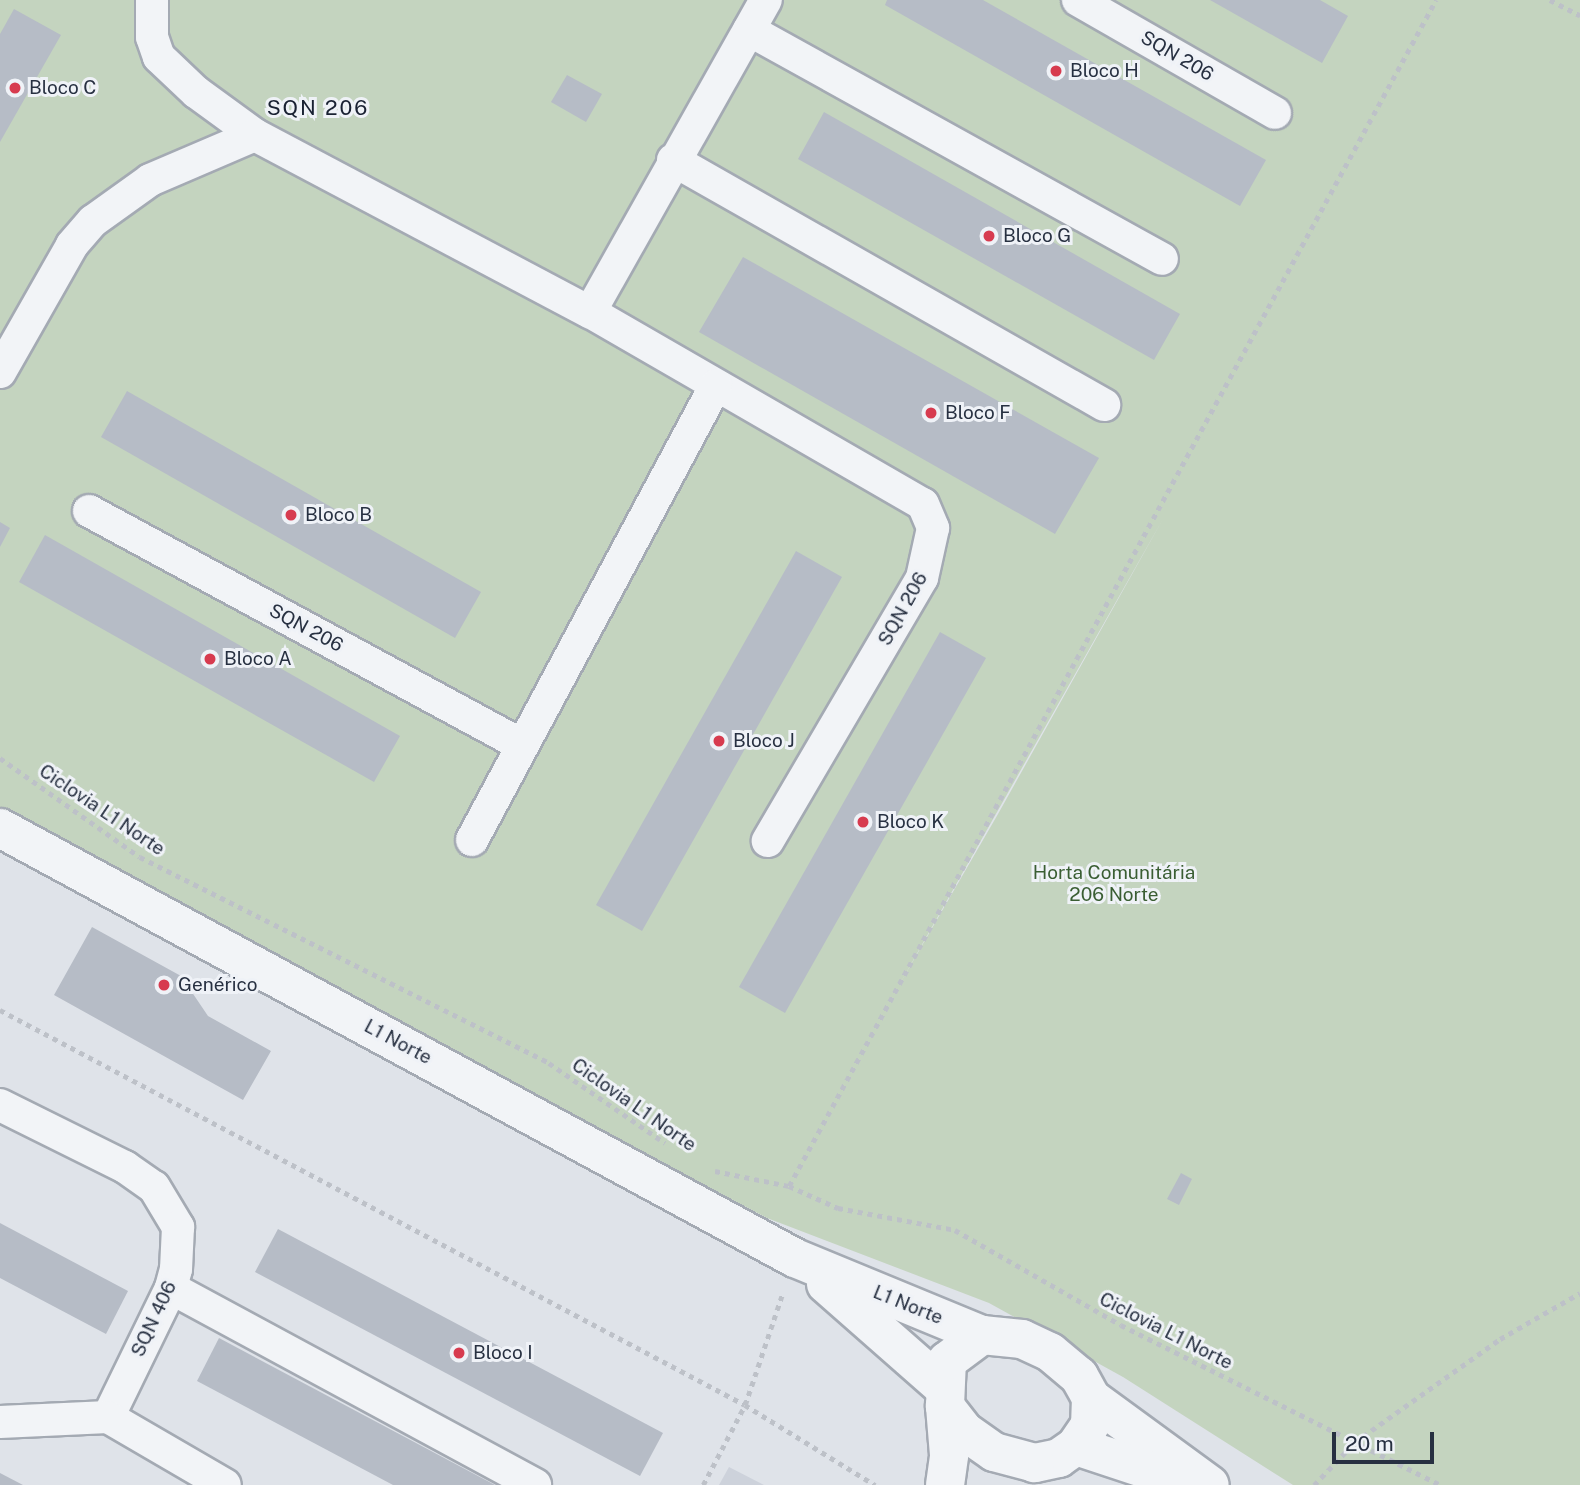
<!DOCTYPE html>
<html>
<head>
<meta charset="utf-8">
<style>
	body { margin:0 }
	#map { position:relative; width:1580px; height:1485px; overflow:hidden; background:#dfe3e9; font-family:"Public Sans",sans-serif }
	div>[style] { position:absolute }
	.built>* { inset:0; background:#cdd2db }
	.green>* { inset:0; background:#c4d4bf }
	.building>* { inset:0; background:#b6bcc6 }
	.path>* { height:4.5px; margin-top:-2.25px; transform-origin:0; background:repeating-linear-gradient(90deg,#bdc1c8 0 5px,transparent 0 10px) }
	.roads { filter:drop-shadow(2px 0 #a4aab3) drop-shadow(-2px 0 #a4aab3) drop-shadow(0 2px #a4aab3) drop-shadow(0 -2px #a4aab3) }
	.minor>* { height:32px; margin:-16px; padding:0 16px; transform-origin:16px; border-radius:16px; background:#f2f4f7 }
	.tertiary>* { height:38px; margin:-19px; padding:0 19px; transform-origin:19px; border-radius:19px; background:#f2f4f7 }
	.dots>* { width:19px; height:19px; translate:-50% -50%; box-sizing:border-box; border:4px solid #eff2f7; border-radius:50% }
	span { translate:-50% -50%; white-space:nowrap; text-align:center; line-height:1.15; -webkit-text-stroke:6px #eff2f7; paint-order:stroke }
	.street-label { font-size:19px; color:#273041 }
	.poi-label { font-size:19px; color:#273041 }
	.left { translate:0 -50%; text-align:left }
	.park-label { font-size:19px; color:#3a5e33 }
	.neighbourhood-label { font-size:21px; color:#192132; letter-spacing:2px }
	.scale { position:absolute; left:1332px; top:1432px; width:102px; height:32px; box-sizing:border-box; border:4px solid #273041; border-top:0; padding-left:9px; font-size:21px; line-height:24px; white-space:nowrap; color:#273041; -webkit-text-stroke:5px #eff2f7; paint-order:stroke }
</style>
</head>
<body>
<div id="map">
	<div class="built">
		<i style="clip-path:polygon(729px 1467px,764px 1485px,719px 1485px)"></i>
	</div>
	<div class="green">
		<i style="clip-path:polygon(evenodd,0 0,1580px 0,1580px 1485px,1293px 1485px,1123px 1377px,989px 1303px,767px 1218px,0 811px,0 0,1164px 517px,998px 814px,898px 987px,1164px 517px)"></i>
	</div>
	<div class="building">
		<i style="clip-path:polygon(887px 0,983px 0,1266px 160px,1240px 206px,885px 5px)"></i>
		<i style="clip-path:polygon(1210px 0,1320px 0,1348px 16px,1322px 63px)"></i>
		<i style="clip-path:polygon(14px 9px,61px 35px,0 142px,0 34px)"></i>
		<i style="clip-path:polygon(567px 75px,602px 94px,586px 122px,551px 102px)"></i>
		<i style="clip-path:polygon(824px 112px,1180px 314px,1154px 360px,798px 159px)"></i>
		<i style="clip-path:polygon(743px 257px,1099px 458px,1055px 534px,699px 332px)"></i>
		<i style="clip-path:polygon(127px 391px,481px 592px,455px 638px,101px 437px)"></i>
		<i style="clip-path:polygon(0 522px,10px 528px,0 547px)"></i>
		<i style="clip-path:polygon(45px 535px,400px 736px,374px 782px,19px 582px)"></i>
		<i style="clip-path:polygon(796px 551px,842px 577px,642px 931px,596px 905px)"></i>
		<i style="clip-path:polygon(940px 632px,986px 658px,785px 1013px,739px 987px)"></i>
		<i style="clip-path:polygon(92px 927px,181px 976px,208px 1016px,271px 1051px,243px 1100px,54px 995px)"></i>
		<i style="clip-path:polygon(1181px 1173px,1192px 1179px,1179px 1205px,1167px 1199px)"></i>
		<i style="clip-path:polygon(0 1223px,128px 1291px,106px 1334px,0 1278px)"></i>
		<i style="clip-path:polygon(278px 1229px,663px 1433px,640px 1476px,255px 1272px)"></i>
		<i style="clip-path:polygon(219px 1338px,495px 1485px,393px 1485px,197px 1381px)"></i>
		<i style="clip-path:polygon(0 1473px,23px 1485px,0 1485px)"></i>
	</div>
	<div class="path">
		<i style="left:1550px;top:0;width:34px;rotate:27deg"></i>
		<i style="left:0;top:758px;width:171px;rotate:35.3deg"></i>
		<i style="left:140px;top:857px;width:458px;rotate:26.7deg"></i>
		<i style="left:549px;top:1063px;width:141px;rotate:34.6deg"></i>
		<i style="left:0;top:1010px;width:843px;rotate:27.93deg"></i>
		<i style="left:745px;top:1405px;width:153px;rotate:31.6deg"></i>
		<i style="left:715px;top:1171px;width:76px;rotate:11.5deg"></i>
		<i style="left:789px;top:1186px;width:54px;rotate:24.2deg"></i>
		<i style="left:838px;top:1208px;width:119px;rotate:10.6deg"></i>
		<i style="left:955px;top:1230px;width:191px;rotate:29.8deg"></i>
		<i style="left:1121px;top:1325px;width:357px;rotate:26.6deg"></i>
		<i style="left:789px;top:1186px;width:1351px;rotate:-61.39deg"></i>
		<i style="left:703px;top:1485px;width:90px;rotate:-62.3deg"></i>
		<i style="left:745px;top:1405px;width:119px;rotate:-71.4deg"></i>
		<i style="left:1314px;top:1485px;width:59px;rotate:-46.4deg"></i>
		<i style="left:1355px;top:1442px;width:178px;rotate:-35.4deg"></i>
		<i style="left:1500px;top:1339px;width:92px;rotate:-29.9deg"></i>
	</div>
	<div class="roads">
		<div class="minor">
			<i style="left:152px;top:0;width:37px;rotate:90deg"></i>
			<i style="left:152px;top:37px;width:21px;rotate:71deg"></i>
			<i style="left:159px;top:57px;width:51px;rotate:43.4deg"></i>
			<i style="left:196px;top:92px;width:73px;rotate:36.1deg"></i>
			<i style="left:255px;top:135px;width:379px;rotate:27.9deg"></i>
			<i style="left:590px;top:312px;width:384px;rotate:30deg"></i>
			<i style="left:923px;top:504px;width:26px;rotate:67deg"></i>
			<i style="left:933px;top:528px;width:51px;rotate:102.4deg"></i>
			<i style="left:922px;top:578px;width:305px;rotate:120.4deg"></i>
			<i style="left:1078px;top:0;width:227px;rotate:29.8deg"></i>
			<i style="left:749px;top:30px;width:472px;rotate:29deg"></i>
			<i style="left:673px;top:160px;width:496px;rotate:29.6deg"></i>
			<i style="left:590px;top:312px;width:358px;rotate:-60.6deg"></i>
			<i style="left:0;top:372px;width:146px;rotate:-60.4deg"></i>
			<i style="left:72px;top:245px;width:32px;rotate:-49deg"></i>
			<i style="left:93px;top:221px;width:70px;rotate:-35.7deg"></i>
			<i style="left:150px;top:180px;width:114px;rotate:-23.2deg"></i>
			<i style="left:89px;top:511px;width:492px;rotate:28.4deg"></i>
			<i style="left:472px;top:840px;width:516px;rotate:-61.8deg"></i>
			<i style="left:0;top:1105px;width:140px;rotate:26.4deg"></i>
			<i style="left:125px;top:1167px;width:35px;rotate:35deg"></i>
			<i style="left:154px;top:1187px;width:47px;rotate:59deg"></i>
			<i style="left:178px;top:1227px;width:42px;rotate:92.7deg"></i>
			<i style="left:176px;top:1269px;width:20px;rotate:105deg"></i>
			<i style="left:171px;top:1288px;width:144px;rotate:116deg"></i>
			<i style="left:171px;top:1288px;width:414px;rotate:28.4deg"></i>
			<i style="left:0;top:1422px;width:108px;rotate:-2.7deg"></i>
			<i style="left:108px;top:1417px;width:135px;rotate:30.2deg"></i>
		</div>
		<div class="tertiary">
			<i style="left:0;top:828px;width:904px;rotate:28.41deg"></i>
			<i style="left:795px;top:1258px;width:202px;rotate:22.4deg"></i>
			<i style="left:826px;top:1284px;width:154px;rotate:41.3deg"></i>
			<i style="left:982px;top:1335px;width:40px;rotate:5.7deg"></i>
			<i style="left:1022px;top:1339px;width:31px;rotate:25deg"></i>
			<i style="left:1050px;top:1352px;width:38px;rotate:40deg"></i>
			<i style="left:1079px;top:1376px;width:25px;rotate:61deg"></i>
			<i style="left:1091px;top:1398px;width:27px;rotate:92deg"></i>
			<i style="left:1090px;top:1425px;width:25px;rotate:124deg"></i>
			<i style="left:1076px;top:1446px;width:21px;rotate:145deg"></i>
			<i style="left:1059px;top:1458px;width:25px;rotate:168deg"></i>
			<i style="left:1035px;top:1463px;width:42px;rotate:-165deg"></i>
			<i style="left:994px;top:1452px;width:35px;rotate:-145deg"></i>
			<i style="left:965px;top:1432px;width:33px;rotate:-128deg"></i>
			<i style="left:945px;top:1406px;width:45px;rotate:-87.5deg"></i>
			<i style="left:947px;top:1361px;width:44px;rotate:-36.6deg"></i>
			<i style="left:1091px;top:1398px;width:147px;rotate:36.2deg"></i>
			<i style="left:1076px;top:1446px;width:121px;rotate:18.3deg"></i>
			<i style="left:945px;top:1485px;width:30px;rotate:-82deg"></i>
			<i style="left:949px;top:1455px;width:49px;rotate:-94.7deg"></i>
		</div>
	</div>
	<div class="dots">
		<i style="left:1056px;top:71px;background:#d73b4f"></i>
		<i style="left:15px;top:88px;background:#d73b4f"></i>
		<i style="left:989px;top:236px;background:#d73b4f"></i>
		<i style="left:931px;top:413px;background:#d73b4f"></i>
		<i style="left:291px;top:515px;background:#d73b4f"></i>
		<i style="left:210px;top:659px;background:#d73b4f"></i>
		<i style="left:719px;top:741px;background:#d73b4f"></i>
		<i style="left:863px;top:822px;background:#d73b4f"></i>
		<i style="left:164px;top:985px;background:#d73b4f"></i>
		<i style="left:459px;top:1353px;background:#d73b4f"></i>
	</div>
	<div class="street-label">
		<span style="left:1177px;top:56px;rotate:30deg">SQN 206</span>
		<span style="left:903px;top:609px;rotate:-61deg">SQN 206</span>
		<span style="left:306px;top:628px;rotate:28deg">SQN 206</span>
		<span style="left:102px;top:810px;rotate:34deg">Ciclovia L1 Norte</span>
		<span style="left:398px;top:1042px;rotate:28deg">L1 Norte</span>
		<span style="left:634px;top:1105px;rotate:35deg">Ciclovia L1 Norte</span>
		<span style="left:908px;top:1305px;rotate:22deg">L1 Norte</span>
		<span style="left:154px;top:1319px;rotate:-65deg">SQN 406</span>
		<span style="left:1166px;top:1331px;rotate:27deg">Ciclovia L1 Norte</span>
	</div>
	<div class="poi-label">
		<span class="left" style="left:1070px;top:71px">Bloco H</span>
		<span class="left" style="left:29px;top:88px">Bloco C</span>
		<span class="left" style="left:1003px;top:236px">Bloco G</span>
		<span class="left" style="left:945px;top:413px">Bloco F</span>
		<span class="left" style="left:305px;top:515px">Bloco B</span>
		<span class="left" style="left:224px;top:659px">Bloco A</span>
		<span class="left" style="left:733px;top:741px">Bloco J</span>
		<span class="left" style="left:877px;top:822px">Bloco K</span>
		<span class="left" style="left:178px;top:985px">Genérico</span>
		<span class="left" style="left:473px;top:1353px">Bloco I</span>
	</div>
	<div class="park-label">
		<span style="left:1114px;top:884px">Horta Comunitária<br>206 Norte</span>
	</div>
	<div class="neighbourhood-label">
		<span style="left:318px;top:108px">SQN 206</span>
	</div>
	<div class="scale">20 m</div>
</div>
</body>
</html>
